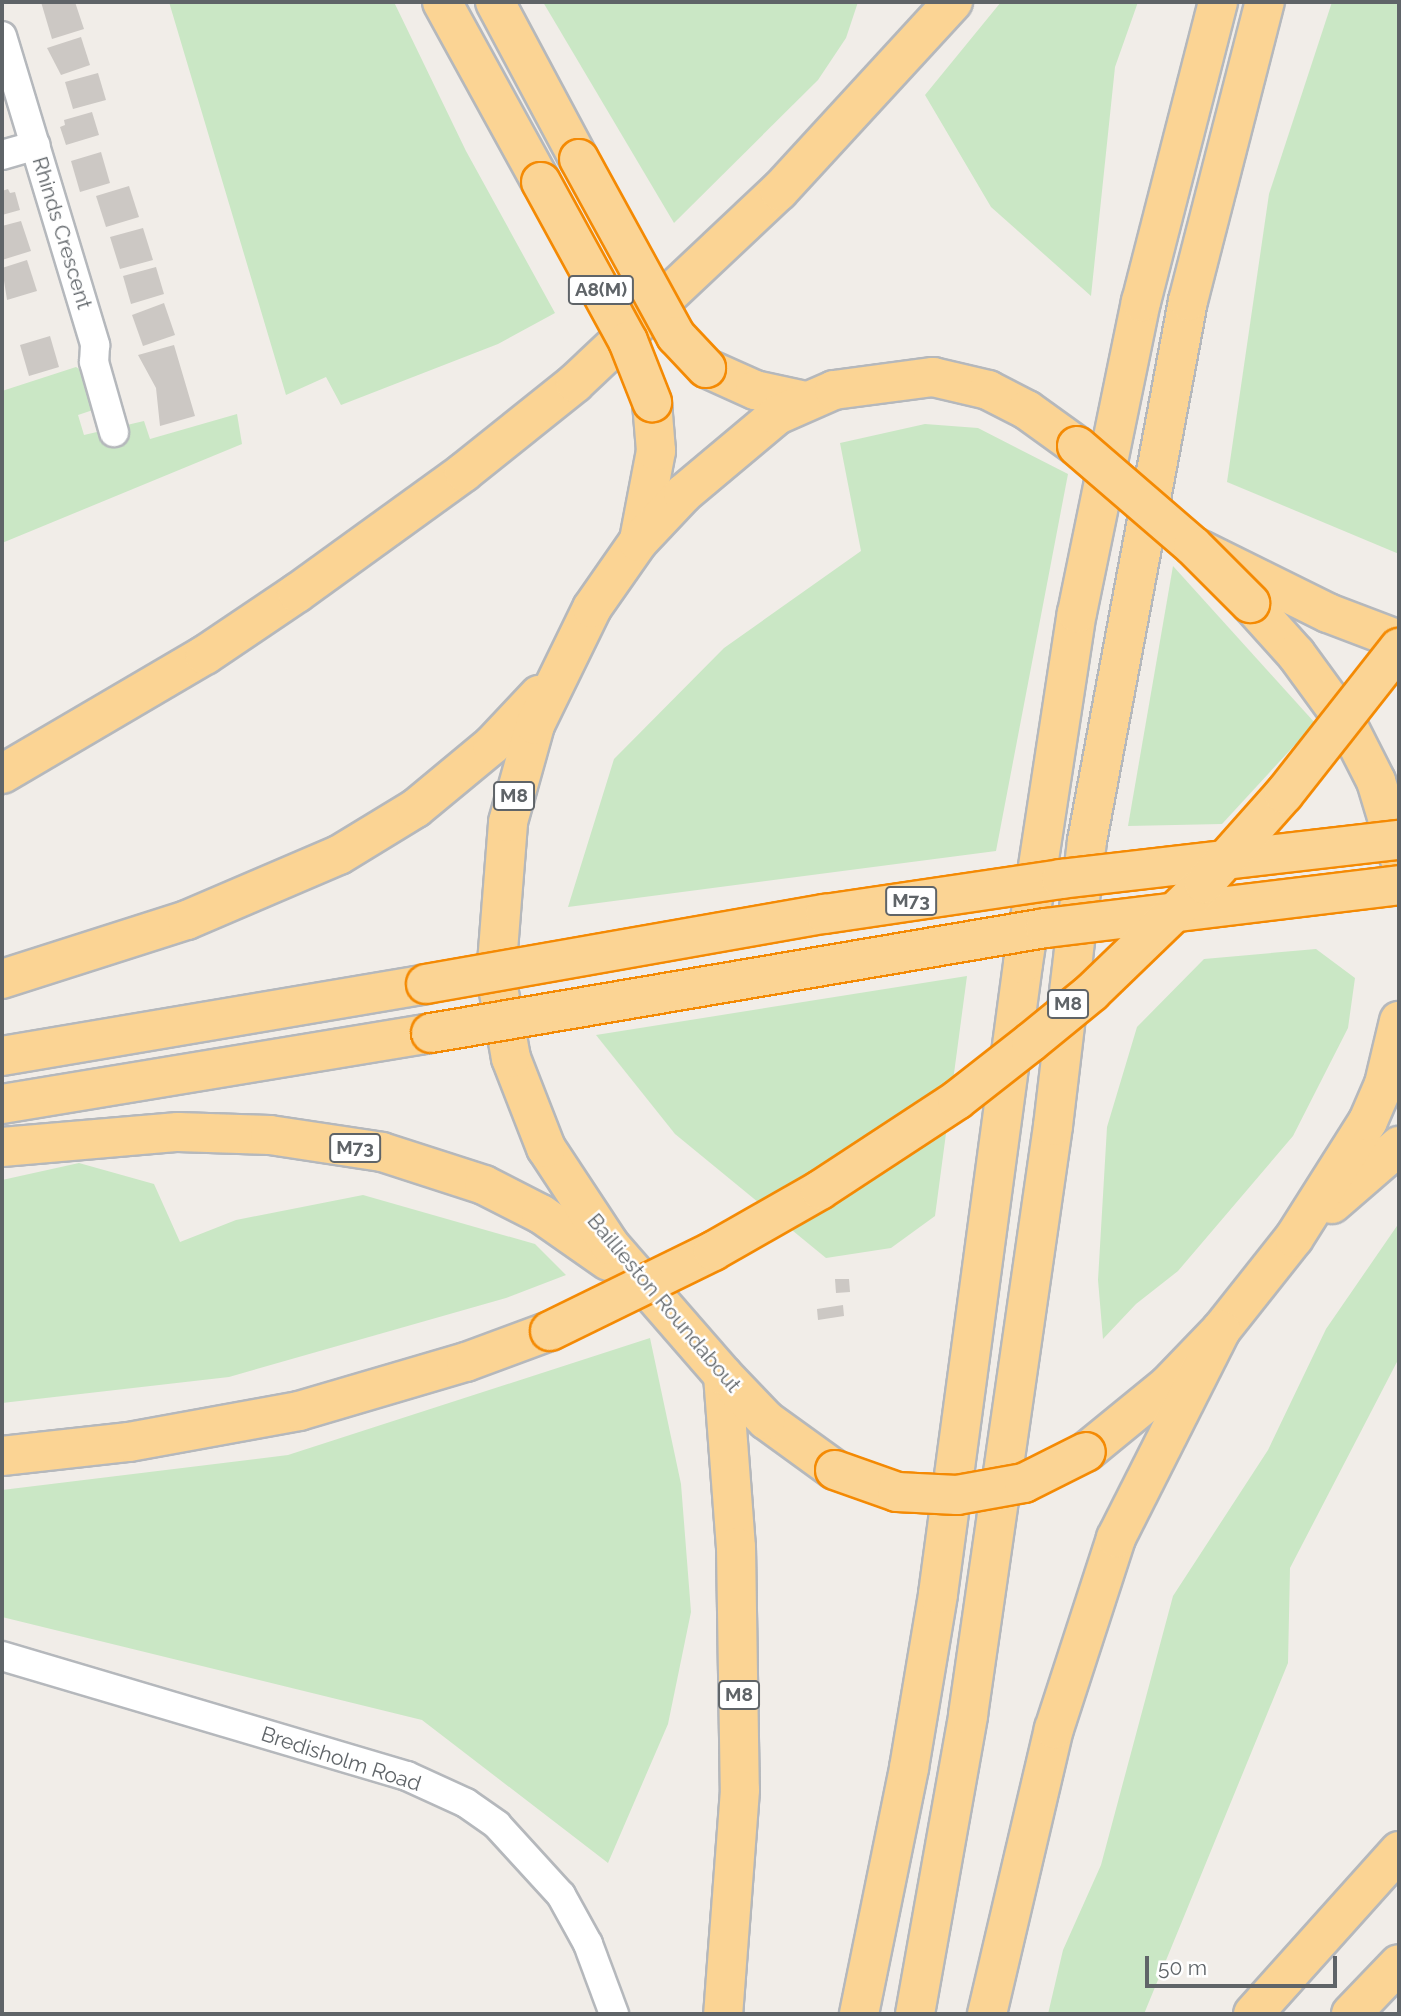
<!DOCTYPE html>
<html>
<head>
<meta charset="utf-8">
<style>
	body { margin:0 }
	#map { position:relative; width:1401px; height:2016px; overflow:hidden; background:#f1ede8; font-family:Raleway,sans-serif }
	div>[style] { position:absolute }
	.green>* { inset:0; background:#cae7c5 }
	.building>* { inset:0; background:#ccc8c4 }
	.roads { filter:drop-shadow(2px 0 #b5b8bc) drop-shadow(-2px 0 #b5b8bc) drop-shadow(0 2px #b5b8bc) drop-shadow(0 -2px #b5b8bc) }
	.minor>* { height:28px; margin:-14px; padding:0 14px; transform-origin:14px; border-radius:14px; background:#fff }
	.highway>* { height:38px; margin:-19px; padding:0 19px; transform-origin:19px; border-radius:19px; background:#fbd494 }
	.bridges { filter:drop-shadow(2px 0 #f48a04) drop-shadow(-2px 0 #f48a04) drop-shadow(0 2px #f48a04) drop-shadow(0 -2px #f48a04) }
	.highway-bridge>* { height:38px; margin:-19px; padding:0 19px; transform-origin:19px; border-radius:19px; background:#fbd494 }
	span { translate:-50% -50%; white-space:nowrap; text-align:center; line-height:1.15; -webkit-text-stroke:5px #fff; paint-order:stroke }
	.shield-label span { padding:2px 5px; background:#fff; border:2px solid; border-radius:5px; -webkit-text-stroke-width:0 }
	.shield-label { font-size:19px; color:#5f6468; font-weight:700 }
	.street-label { font-size:21px; color:#5f6468 }
	.frame { position:absolute; inset:0; border:4px solid #5f6468; pointer-events:none }
	.scale { position:absolute; left:1145px; top:1956px; width:192px; height:32px; box-sizing:border-box; border:4px solid #5f6468; border-top:0; padding-left:9px; font-size:21px; line-height:24px; white-space:nowrap; color:#5f6468; -webkit-text-stroke:5px #fff; paint-order:stroke }
</style>
</head>
<body>
<div id="map">
	<div class="green">
		<i style="clip-path:polygon(169px 2px,394px 2px,466px 151px,555px 313px,498px 344px,341px 405px,326px 377px,286px 395px)"></i>
		<i style="clip-path:polygon(543px 2px,858px 2px,846px 38px,818px 80px,674px 223px)"></i>
		<i style="clip-path:polygon(1001px 2px,1138px 2px,1115px 67px,1091px 296px,991px 207px,925px 95px)"></i>
		<i style="clip-path:polygon(1332px 2px,1399px 2px,1399px 554px,1227px 482px,1269px 194px)"></i>
		<i style="clip-path:polygon(76px 367px,84px 372px,96px 409px,78px 415px,84px 435px,144px 421px,150px 439px,237px 414px,242px 444px,2px 543px,2px 391px)"></i>
		<i style="clip-path:polygon(925px 424px,978px 428px,1068px 474px,996px 851px,568px 907px,614px 759px,724px 648px,861px 551px,840px 443px)"></i>
		<i style="clip-path:polygon(1173px 566px,1315px 723px,1222px 824px,1128px 826px)"></i>
		<i style="clip-path:polygon(1316px 949px,1355px 978px,1348px 1028px,1293px 1136px,1178px 1271px,1136px 1304px,1103px 1339px,1098px 1280px,1107px 1127px,1137px 1027px,1204px 959px)"></i>
		<i style="clip-path:polygon(967px 976px,935px 1216px,891px 1248px,826px 1258px,675px 1134px,596px 1035px)"></i>
		<i style="clip-path:polygon(79px 1163px,154px 1184px,180px 1242px,236px 1220px,363px 1195px,535px 1244px,566px 1275px,506px 1298px,229px 1377px,2px 1403px,2px 1180px)"></i>
		<i style="clip-path:polygon(1399px 1223px,1399px 1358px,1290px 1568px,1288px 1663px,1144px 2014px,1048px 2014px,1063px 1950px,1101px 1865px,1173px 1596px,1268px 1450px,1326px 1329px)"></i>
		<i style="clip-path:polygon(650px 1338px,681px 1484px,691px 1612px,668px 1724px,608px 1863px,422px 1720px,2px 1617px,2px 1490px,288px 1455px)"></i>
	</div>
	<div class="building">
		<i style="clip-path:polygon(41px 2px,75px 2px,84px 29px,52px 39px)"></i>
		<i style="clip-path:polygon(81px 37px,90px 65px,61px 75px,47px 48px)"></i>
		<i style="clip-path:polygon(98px 73px,106px 100px,73px 109px,65px 82px)"></i>
		<i style="clip-path:polygon(92px 112px,99px 135px,66px 145px,60px 127px,65px 125px,64px 120px)"></i>
		<i style="clip-path:polygon(101px 152px,110px 183px,80px 192px,71px 161px)"></i>
		<i style="clip-path:polygon(129px 186px,139px 217px,106px 227px,96px 196px)"></i>
		<i style="clip-path:polygon(8px 189px,10px 193px,15px 192px,20px 210px,2px 215px,2px 191px)"></i>
		<i style="clip-path:polygon(21px 221px,31px 251px,2px 260px,2px 226px)"></i>
		<i style="clip-path:polygon(143px 228px,153px 260px,120px 269px,110px 237px)"></i>
		<i style="clip-path:polygon(27px 260px,37px 291px,7px 300px,2px 268px)"></i>
		<i style="clip-path:polygon(156px 267px,164px 294px,131px 304px,123px 276px)"></i>
		<i style="clip-path:polygon(164px 303px,175px 335px,143px 346px,132px 315px)"></i>
		<i style="clip-path:polygon(50px 336px,59px 367px,29px 376px,20px 345px)"></i>
		<i style="clip-path:polygon(174px 345px,195px 416px,160px 426px,156px 388px,138px 355px)"></i>
		<i style="clip-path:polygon(835px 1279px,849px 1279px,850px 1292px,836px 1293px)"></i>
		<i style="clip-path:polygon(843px 1305px,844px 1316px,818px 1320px,817px 1309px)"></i>
	</div>
	<div class="roads">
		<div class="minor">
			<i style="left:2px;top:36px;width:323px;rotate:73.2deg"></i>
			<i style="left:95px;top:345px;width:17px;rotate:93deg"></i>
			<i style="left:94px;top:362px;width:73px;rotate:74.1deg"></i>
			<i style="left:2px;top:155px;width:35px;rotate:-16deg"></i>
			<i style="left:2px;top:1656px;width:422px;rotate:16.5deg"></i>
			<i style="left:407px;top:1776px;width:65px;rotate:24.6deg"></i>
			<i style="left:466px;top:1803px;width:38px;rotate:35deg"></i>
			<i style="left:497px;top:1825px;width:95px;rotate:47.6deg"></i>
			<i style="left:561px;top:1895px;width:56px;rotate:61.1deg"></i>
			<i style="left:588px;top:1944px;width:75px;rotate:69.6deg"></i>
		</div>
		<div class="highway">
			<i style="left:442px;top:2px;width:205px;rotate:61.2deg"></i>
			<i style="left:495px;top:2px;width:178px;rotate:61.9deg"></i>
			<i style="left:706px;top:368px;width:54px;rotate:24.2deg"></i>
			<i style="left:755px;top:390px;width:52px;rotate:12.2deg"></i>
			<i style="left:639px;top:540px;width:91px;rotate:-79.2deg"></i>
			<i style="left:656px;top:451px;width:49px;rotate:-94.7deg"></i>
			<i style="left:1201px;top:550px;width:142px;rotate:26.4deg"></i>
			<i style="left:1328px;top:613px;width:76px;rotate:20.8deg"></i>
			<i style="left:1250px;top:603px;width:69px;rotate:48deg"></i>
			<i style="left:1296px;top:654px;width:87px;rotate:53.9deg"></i>
			<i style="left:1347px;top:724px;width:64px;rotate:63deg"></i>
			<i style="left:1376px;top:781px;width:79px;rotate:73.2deg"></i>
			<i style="left:2px;top:774px;width:235px;rotate:-30.4deg"></i>
			<i style="left:205px;top:655px;width:111px;rotate:-34deg"></i>
			<i style="left:297px;top:593px;width:206px;rotate:-35.9deg"></i>
			<i style="left:464px;top:472px;width:142px;rotate:-38.7deg"></i>
			<i style="left:575px;top:383px;width:280px;rotate:-43.3deg"></i>
			<i style="left:779px;top:191px;width:257px;rotate:-47.4deg"></i>
			<i style="left:2px;top:979px;width:194px;rotate:-17.7deg"></i>
			<i style="left:187px;top:920px;width:165px;rotate:-23.2deg"></i>
			<i style="left:339px;top:855px;width:90px;rotate:-31.4deg"></i>
			<i style="left:416px;top:808px;width:99px;rotate:-39.7deg"></i>
			<i style="left:492px;top:745px;width:69px;rotate:-46.8deg"></i>
			<i style="left:2px;top:1056px;width:430px;rotate:-9.6deg"></i>
			<i style="left:2px;top:1104px;width:435px;rotate:-9.4deg"></i>
			<i style="left:2px;top:1147px;width:177px;rotate:-4.9deg"></i>
			<i style="left:178px;top:1132px;width:92px;rotate:1.9deg"></i>
			<i style="left:270px;top:1135px;width:113px;rotate:8.6deg"></i>
			<i style="left:382px;top:1152px;width:107px;rotate:17.9deg"></i>
			<i style="left:484px;top:1185px;width:64px;rotate:27deg"></i>
			<i style="left:541px;top:1214px;width:82px;rotate:35deg"></i>
			<i style="left:1332px;top:1204px;width:89px;rotate:-40.9deg"></i>
			<i style="left:723px;top:1375px;width:172px;rotate:85.7deg"></i>
			<i style="left:736px;top:1547px;width:243px;rotate:89.1deg"></i>
			<i style="left:740px;top:1790px;width:225px;rotate:94.3deg"></i>
			<i style="left:1086px;top:1452px;width:106px;rotate:-39.3deg"></i>
			<i style="left:1168px;top:1385px;width:76px;rotate:-46.1deg"></i>
			<i style="left:1221px;top:1330px;width:117px;rotate:-51.6deg"></i>
			<i style="left:1294px;top:1238px;width:138px;rotate:-57.7deg"></i>
			<i style="left:1368px;top:1121px;width:40px;rotate:-66.6deg"></i>
			<i style="left:1384px;top:1084px;width:65px;rotate:-76.6deg"></i>
			<i style="left:2px;top:1456px;width:128px;rotate:-6.3deg"></i>
			<i style="left:129px;top:1442px;width:173px;rotate:-10.3deg"></i>
			<i style="left:299px;top:1411px;width:174px;rotate:-16.4deg"></i>
			<i style="left:466px;top:1362px;width:90px;rotate:-20.3deg"></i>
			<i style="left:835px;top:1470px;width:85px;rotate:-144.1deg"></i>
			<i style="left:766px;top:1420px;width:62px;rotate:-133.7deg"></i>
			<i style="left:723px;top:1375px;width:172px;rotate:-131deg"></i>
			<i style="left:610px;top:1245px;width:116px;rotate:-123.4deg"></i>
			<i style="left:546px;top:1148px;width:97px;rotate:-111.3deg"></i>
			<i style="left:511px;top:1058px;width:83px;rotate:-100.4deg"></i>
			<i style="left:496px;top:976px;width:154px;rotate:-85.5deg"></i>
			<i style="left:508px;top:822px;width:101px;rotate:-74.4deg"></i>
			<i style="left:535px;top:725px;width:130px;rotate:-64deg"></i>
			<i style="left:592px;top:608px;width:80px;rotate:-55.1deg"></i>
			<i style="left:638px;top:542px;width:66px;rotate:-46.8deg"></i>
			<i style="left:683px;top:494px;width:123px;rotate:-40deg"></i>
			<i style="left:777px;top:415px;width:62px;rotate:-23.7deg"></i>
			<i style="left:834px;top:390px;width:100px;rotate:-7.5deg"></i>
			<i style="left:933px;top:377px;width:57px;rotate:13.3deg"></i>
			<i style="left:988px;top:390px;width:44px;rotate:27.1deg"></i>
			<i style="left:1027px;top:410px;width:62px;rotate:35.8deg"></i>
			<i style="left:859px;top:2014px;width:251px;rotate:-78.5deg"></i>
			<i style="left:909px;top:1768px;width:176px;rotate:-80.5deg"></i>
			<i style="left:938px;top:1594px;width:636px;rotate:-82.32deg"></i>
			<i style="left:1023px;top:964px;width:355px;rotate:-81.3deg"></i>
			<i style="left:1077px;top:613px;width:318px;rotate:-78.4deg"></i>
			<i style="left:1141px;top:302px;width:310px;rotate:-75.6deg"></i>
			<i style="left:915px;top:2014px;width:304px;rotate:-79.9deg"></i>
			<i style="left:968px;top:1715px;width:595px;rotate:-81.79deg"></i>
			<i style="left:1053px;top:1126px;width:287px;rotate:-83.2deg"></i>
			<i style="left:1087px;top:841px;width:549px;rotate:-79.41deg"></i>
			<i style="left:1188px;top:301px;width:309px;rotate:-75.6deg"></i>
			<i style="left:987px;top:2014px;width:293px;rotate:-76.8deg"></i>
			<i style="left:1054px;top:1729px;width:201px;rotate:-72deg"></i>
			<i style="left:1116px;top:1538px;width:233px;rotate:-63.2deg"></i>
			<i style="left:1253px;top:2014px;width:219px;rotate:-48.1deg"></i>
			<i style="left:1351px;top:2014px;width:69px;rotate:-46.2deg"></i>
		</div>
	</div>
	<div class="bridges">
		<div class="highway-bridge">
			<i style="left:579px;top:159px;width:202px;rotate:61.3deg"></i>
			<i style="left:676px;top:336px;width:44px;rotate:46.8deg"></i>
			<i style="left:541px;top:182px;width:181px;rotate:61.3deg"></i>
			<i style="left:628px;top:341px;width:66px;rotate:68.5deg"></i>
			<i style="left:1077px;top:446px;width:153px;rotate:40.8deg"></i>
			<i style="left:1193px;top:546px;width:81px;rotate:45deg"></i>
			<i style="left:426px;top:984px;width:405px;rotate:-10deg"></i>
			<i style="left:825px;top:914px;width:239px;rotate:-8.4deg"></i>
			<i style="left:1061px;top:879px;width:340px;rotate:-6.6deg"></i>
			<i style="left:431px;top:1033px;width:623px;rotate:-9.7deg"></i>
			<i style="left:1045px;top:928px;width:357px;rotate:-6.9deg"></i>
			<i style="left:550px;top:1331px;width:182px;rotate:-26.1deg"></i>
			<i style="left:713px;top:1251px;width:123px;rotate:-29.7deg"></i>
			<i style="left:820px;top:1190px;width:164px;rotate:-33.3deg"></i>
			<i style="left:957px;top:1100px;width:94px;rotate:-38.1deg"></i>
			<i style="left:1031px;top:1042px;width:79px;rotate:-39.3deg"></i>
			<i style="left:1092px;top:992px;width:156px;rotate:-44deg"></i>
			<i style="left:1204px;top:884px;width:120px;rotate:-48.4deg"></i>
			<i style="left:1284px;top:794px;width:186px;rotate:-51.8deg"></i>
			<i style="left:835px;top:1470px;width:66px;rotate:19.5deg"></i>
			<i style="left:897px;top:1492px;width:60px;rotate:2.9deg"></i>
			<i style="left:957px;top:1495px;width:68px;rotate:-10.2deg"></i>
			<i style="left:1024px;top:1483px;width:69px;rotate:-26.6deg"></i>
		</div>
	</div>
	<div class="shield-label">
		<span style="left:601px;top:290px">A8(M)</span>
		<span style="left:514px;top:796px">M8</span>
		<span style="left:911px;top:901px">M73</span>
		<span style="left:1068px;top:1004px">M8</span>
		<span style="left:355px;top:1148px">M73</span>
		<span style="left:739px;top:1695px">M8</span>
	</div>
	<div class="street-label">
		<span style="left:62px;top:233px;rotate:73deg">Rhinds Crescent</span>
		<span style="left:664px;top:1303px;rotate:50deg">Baillieston Roundabout</span>
		<span style="left:341px;top:1759px;rotate:18deg">Bredisholm Road</span>
	</div>
	<div class="frame"></div>
	<div class="scale">50 m</div>
</div>
</body>
</html>
